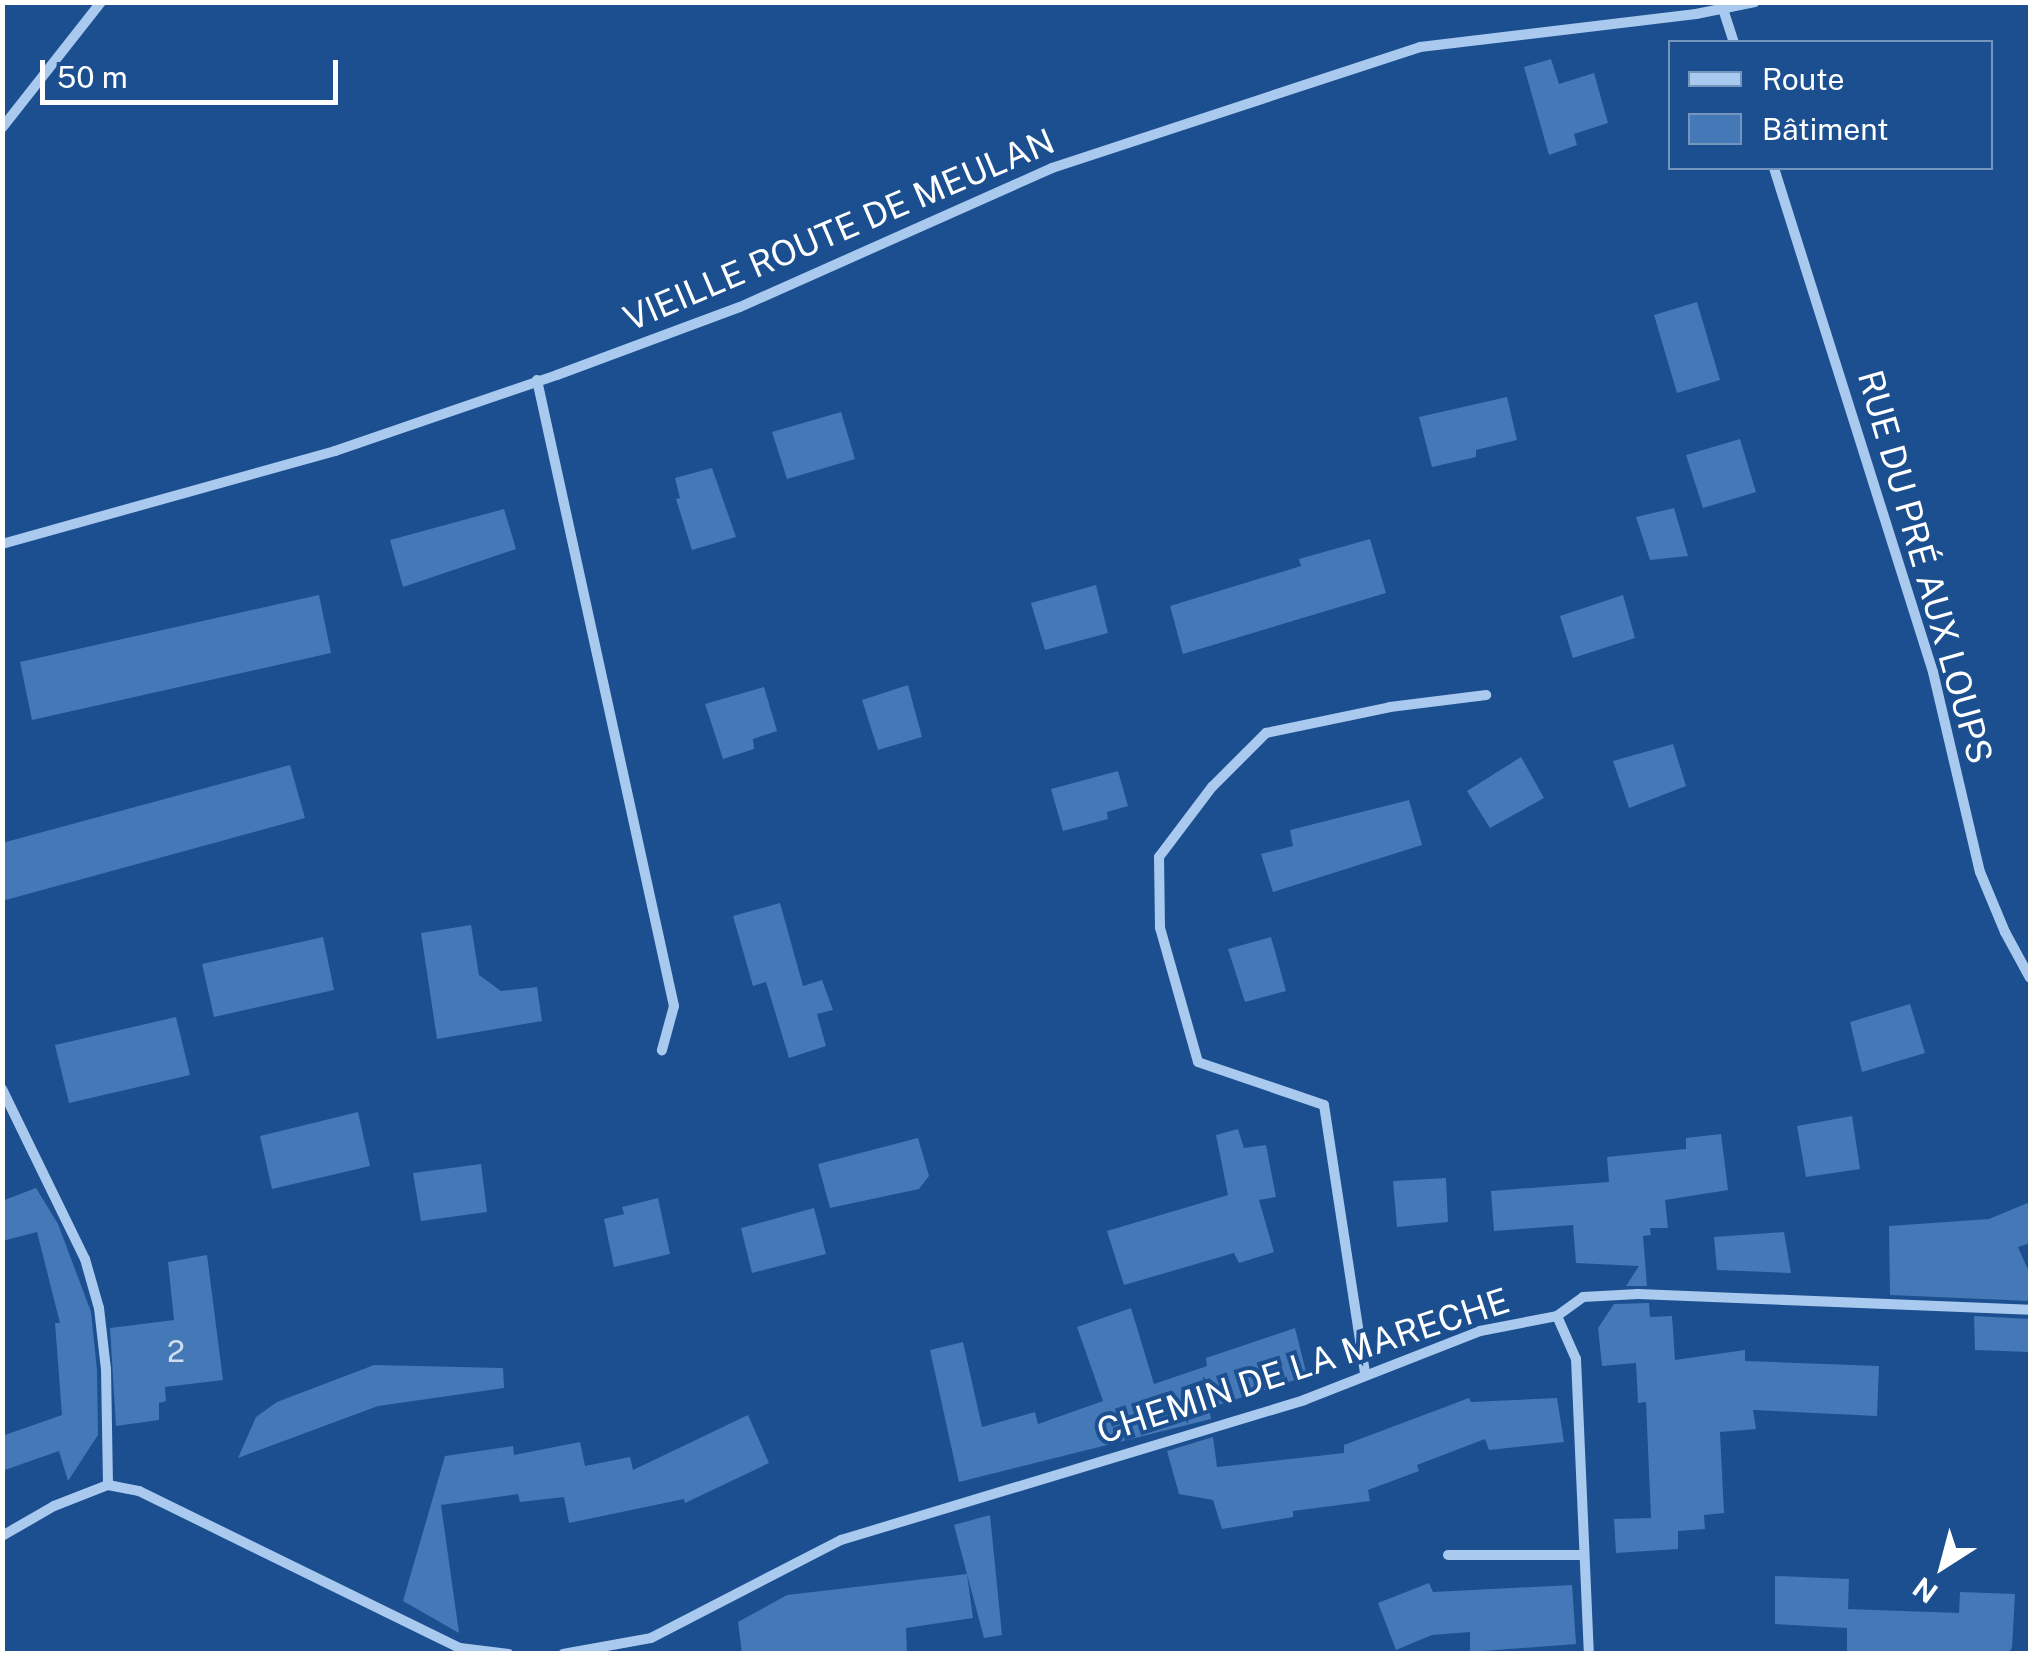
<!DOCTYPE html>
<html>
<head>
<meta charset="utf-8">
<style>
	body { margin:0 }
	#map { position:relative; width:2033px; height:1656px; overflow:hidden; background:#1b4f8f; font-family:"Public Sans",sans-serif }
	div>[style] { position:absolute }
	.building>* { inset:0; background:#4478b7 }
	.minor>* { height:10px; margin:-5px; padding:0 5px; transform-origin:5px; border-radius:5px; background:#a9c9ee }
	span { translate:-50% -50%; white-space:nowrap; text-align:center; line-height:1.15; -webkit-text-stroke:8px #1b4f8f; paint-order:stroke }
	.number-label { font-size:30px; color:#d0dded }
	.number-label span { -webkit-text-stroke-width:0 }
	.street-label { font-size:35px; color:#fff }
	.frame { position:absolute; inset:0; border:5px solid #fff; pointer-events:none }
	.legend { position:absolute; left:1668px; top:40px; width:325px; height:130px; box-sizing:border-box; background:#1b4f8f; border:2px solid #7695bc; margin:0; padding:12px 18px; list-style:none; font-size:30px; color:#fff }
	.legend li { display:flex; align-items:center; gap:20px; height:50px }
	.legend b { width:50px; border:2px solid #7695bc }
	.north { position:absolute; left:1893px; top:1516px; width:100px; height:100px; -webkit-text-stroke:8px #1b4f8f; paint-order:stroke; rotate:216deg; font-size:28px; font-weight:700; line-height:40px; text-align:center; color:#fff }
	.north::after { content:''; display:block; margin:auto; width:35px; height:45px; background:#fff; clip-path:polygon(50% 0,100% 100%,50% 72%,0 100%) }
	.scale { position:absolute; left:40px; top:60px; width:298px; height:45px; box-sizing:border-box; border:5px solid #fff; border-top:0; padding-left:12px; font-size:30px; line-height:35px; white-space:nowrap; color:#fff; -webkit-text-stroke:8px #1b4f8f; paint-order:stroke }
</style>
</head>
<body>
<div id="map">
	<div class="building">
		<i style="clip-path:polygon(1551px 59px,1559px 84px,1594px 73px,1608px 123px,1574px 134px,1577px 145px,1549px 155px,1524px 67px)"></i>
		<i style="clip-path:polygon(1697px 302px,1720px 380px,1677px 393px,1654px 315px)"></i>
		<i style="clip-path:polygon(1507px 397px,1517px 440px,1476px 450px,1476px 457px,1432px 467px,1419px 417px)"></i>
		<i style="clip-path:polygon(841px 412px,855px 459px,787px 479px,772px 432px)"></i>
		<i style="clip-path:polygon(1740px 439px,1756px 492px,1703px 508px,1686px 455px)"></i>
		<i style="clip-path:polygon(712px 468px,736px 537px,692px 550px,676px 499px,680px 498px,675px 478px)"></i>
		<i style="clip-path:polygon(1674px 508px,1688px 556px,1650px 560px,1636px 517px)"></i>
		<i style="clip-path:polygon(504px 509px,516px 549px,403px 587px,390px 540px)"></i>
		<i style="clip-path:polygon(1370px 539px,1386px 593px,1183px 654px,1170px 606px,1301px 566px,1299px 559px)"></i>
		<i style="clip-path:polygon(1096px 585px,1108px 633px,1045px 650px,1031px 603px)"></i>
		<i style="clip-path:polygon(319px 595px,331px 653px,32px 720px,20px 662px)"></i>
		<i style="clip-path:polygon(1623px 595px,1635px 638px,1573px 658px,1560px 616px)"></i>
		<i style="clip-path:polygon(908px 685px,922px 737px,878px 750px,862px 700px)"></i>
		<i style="clip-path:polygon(764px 687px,777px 731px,753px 739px,754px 749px,723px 759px,705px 704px)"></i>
		<i style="clip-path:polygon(1673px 744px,1686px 786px,1629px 808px,1613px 761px)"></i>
		<i style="clip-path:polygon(1521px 757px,1544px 798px,1490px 828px,1467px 791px)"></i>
		<i style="clip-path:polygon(290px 765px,305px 818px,2px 901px,2px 843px)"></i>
		<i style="clip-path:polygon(1118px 771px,1128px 806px,1107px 812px,1108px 819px,1063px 831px,1051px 789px)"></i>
		<i style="clip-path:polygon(1409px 800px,1422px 845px,1273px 892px,1261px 854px,1293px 846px,1290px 830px)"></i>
		<i style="clip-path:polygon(780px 903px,803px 986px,822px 980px,833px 1010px,817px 1014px,826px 1046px,789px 1058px,766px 982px,753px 986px,733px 916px)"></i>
		<i style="clip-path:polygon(471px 925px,479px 975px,501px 991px,537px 987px,542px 1021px,437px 1039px,421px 933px)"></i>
		<i style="clip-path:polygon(323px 937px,334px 990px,214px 1017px,202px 964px)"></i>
		<i style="clip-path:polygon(1271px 937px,1286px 991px,1245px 1002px,1228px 949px)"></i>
		<i style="clip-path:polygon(1910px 1004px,1925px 1053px,1862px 1072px,1850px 1022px)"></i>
		<i style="clip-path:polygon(176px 1017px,190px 1075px,69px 1103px,55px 1045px)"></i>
		<i style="clip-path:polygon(358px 1112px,370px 1166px,272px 1189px,260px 1136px)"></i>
		<i style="clip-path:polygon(1852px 1116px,1860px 1169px,1806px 1177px,1797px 1126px)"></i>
		<i style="clip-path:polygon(1238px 1129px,1244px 1148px,1266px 1145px,1276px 1197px,1259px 1200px,1274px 1252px,1239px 1263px,1234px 1253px,1124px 1285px,1107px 1231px,1228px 1195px,1216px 1135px)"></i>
		<i style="clip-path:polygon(1721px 1134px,1728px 1190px,1665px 1200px,1668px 1228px,1650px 1228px,1651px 1235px,1643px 1236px,1647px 1286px,1626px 1286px,1639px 1266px,1576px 1263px,1573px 1225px,1494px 1231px,1491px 1191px,1609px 1182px,1607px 1157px,1686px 1149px,1686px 1138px)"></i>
		<i style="clip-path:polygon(918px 1138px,929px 1176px,919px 1189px,830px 1208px,818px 1164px)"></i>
		<i style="clip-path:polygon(481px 1164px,487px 1212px,421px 1221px,413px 1173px)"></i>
		<i style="clip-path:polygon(1446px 1178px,1448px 1222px,1397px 1227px,1393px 1181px)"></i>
		<i style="clip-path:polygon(36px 1188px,58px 1224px,91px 1312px,97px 1370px,98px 1435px,68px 1481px,59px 1451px,2px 1471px,2px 1436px,62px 1415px,55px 1323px,60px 1323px,37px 1232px,2px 1241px,2px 1201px)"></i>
		<i style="clip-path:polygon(658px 1198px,670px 1254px,614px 1267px,604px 1219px,624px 1214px,622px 1207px)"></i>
		<i style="clip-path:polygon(2030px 1202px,2030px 1243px,2018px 1247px,2030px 1274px,2030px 1301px,1890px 1295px,1889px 1226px,1989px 1219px)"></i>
		<i style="clip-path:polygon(814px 1208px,826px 1254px,752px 1273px,741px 1228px)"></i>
		<i style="clip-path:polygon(1784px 1232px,1791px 1273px,1717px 1270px,1714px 1237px)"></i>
		<i style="clip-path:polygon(207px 1255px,223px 1380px,165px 1387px,166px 1401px,159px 1403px,159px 1420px,116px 1426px,110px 1328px,174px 1320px,168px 1262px)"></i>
		<i style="clip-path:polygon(1649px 1303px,1650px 1317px,1672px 1316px,1675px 1360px,1745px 1350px,1745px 1361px,1879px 1366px,1877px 1416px,1753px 1410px,1756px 1429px,1720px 1432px,1724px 1513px,1704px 1515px,1705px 1529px,1678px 1531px,1678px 1549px,1616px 1553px,1614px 1519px,1651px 1518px,1646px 1402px,1638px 1403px,1636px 1363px,1602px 1366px,1598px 1328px,1614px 1304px)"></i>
		<i style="clip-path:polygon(1131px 1308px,1154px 1384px,1207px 1366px,1206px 1358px,1295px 1328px,1307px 1376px,1209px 1408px,1211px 1419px,959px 1482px,930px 1350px,963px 1342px,982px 1427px,1035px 1412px,1038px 1424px,1103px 1401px,1077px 1327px)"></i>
		<i style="clip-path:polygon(1974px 1316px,2030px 1319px,2029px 1352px,1975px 1350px)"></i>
		<i style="clip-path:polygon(374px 1365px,503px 1368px,504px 1388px,378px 1406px,238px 1458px,256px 1417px,277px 1402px)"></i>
		<i style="clip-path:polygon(1469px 1398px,1471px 1402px,1557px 1398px,1564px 1442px,1489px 1450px,1485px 1439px,1417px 1465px,1419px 1471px,1368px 1490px,1370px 1501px,1293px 1511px,1293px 1517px,1222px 1529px,1213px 1500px,1179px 1494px,1167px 1451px,1213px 1437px,1217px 1467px,1344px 1453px,1344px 1445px)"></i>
		<i style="clip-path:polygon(748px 1415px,769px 1463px,685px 1503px,684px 1499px,569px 1523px,564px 1497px,520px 1502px,518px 1494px,441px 1505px,459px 1633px,403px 1601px,445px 1456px,513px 1446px,514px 1455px,580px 1442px,585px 1466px,630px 1457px,633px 1470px)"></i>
		<i style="clip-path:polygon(990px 1515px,1002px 1635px,984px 1638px,967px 1574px,973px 1618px,906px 1628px,907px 1654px,742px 1654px,738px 1622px,787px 1595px,967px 1574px,954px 1525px)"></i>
		<i style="clip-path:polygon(1775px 1576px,1849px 1579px,1848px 1609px,1959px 1613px,1960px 1592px,2015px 1594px,2012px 1648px,2008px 1654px,1847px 1654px,1847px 1628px,1775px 1624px)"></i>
		<i style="clip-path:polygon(1429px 1583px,1433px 1592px,1572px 1585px,1576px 1644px,1470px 1652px,1470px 1632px,1432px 1635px,1396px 1650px,1378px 1603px)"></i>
	</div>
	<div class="minor">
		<i style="left:1723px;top:9px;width:35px;rotate:72deg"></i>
		<i style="left:2px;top:128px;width:160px;rotate:-51.8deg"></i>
		<i style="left:1774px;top:168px;width:528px;rotate:72.49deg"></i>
		<i style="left:1933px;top:672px;width:205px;rotate:76.8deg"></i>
		<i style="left:1980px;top:872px;width:65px;rotate:67.4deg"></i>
		<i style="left:2005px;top:932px;width:52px;rotate:61.5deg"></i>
		<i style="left:537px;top:380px;width:641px;rotate:77.66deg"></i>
		<i style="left:674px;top:1006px;width:46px;rotate:105.3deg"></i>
		<i style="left:2px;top:544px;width:346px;rotate:-15.6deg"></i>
		<i style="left:335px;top:451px;width:235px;rotate:-18.9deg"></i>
		<i style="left:557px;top:375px;width:195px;rotate:-20.4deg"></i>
		<i style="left:740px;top:307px;width:342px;rotate:-24deg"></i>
		<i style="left:1052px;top:168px;width:387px;rotate:-18.2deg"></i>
		<i style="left:1420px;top:47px;width:278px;rotate:-6.8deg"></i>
		<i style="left:1696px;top:14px;width:60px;rotate:-11.5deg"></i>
		<i style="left:2px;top:1089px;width:189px;rotate:64deg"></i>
		<i style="left:85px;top:1259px;width:51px;rotate:74.1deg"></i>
		<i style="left:99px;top:1308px;width:61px;rotate:83.5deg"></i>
		<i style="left:106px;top:1369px;width:116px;rotate:89deg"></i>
		<i style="left:1557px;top:1316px;width:47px;rotate:66.2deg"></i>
		<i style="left:1576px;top:1359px;width:295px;rotate:87.5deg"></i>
		<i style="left:1365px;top:1373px;width:271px;rotate:-98.7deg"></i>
		<i style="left:1324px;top:1105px;width:133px;rotate:-161.2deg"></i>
		<i style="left:1198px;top:1062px;width:139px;rotate:-105.8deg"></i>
		<i style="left:1160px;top:928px;width:71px;rotate:-90.8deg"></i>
		<i style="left:1159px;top:857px;width:88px;rotate:-52.9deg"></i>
		<i style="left:1212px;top:787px;width:76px;rotate:-45deg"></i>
		<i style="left:1266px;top:733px;width:127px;rotate:-11.8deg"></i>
		<i style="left:1390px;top:707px;width:97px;rotate:-7.1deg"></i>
		<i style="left:2px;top:1536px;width:60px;rotate:-30deg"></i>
		<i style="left:54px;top:1506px;width:58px;rotate:-21.3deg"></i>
		<i style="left:108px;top:1485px;width:32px;rotate:11deg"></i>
		<i style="left:139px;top:1491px;width:357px;rotate:26.1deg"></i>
		<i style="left:460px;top:1648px;width:49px;rotate:7deg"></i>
		<i style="left:1448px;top:1555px;width:136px"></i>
		<i style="left:563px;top:1654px;width:89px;rotate:-10.3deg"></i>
		<i style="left:651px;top:1638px;width:214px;rotate:-27.3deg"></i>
		<i style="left:841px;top:1540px;width:484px;rotate:-16.8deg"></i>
		<i style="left:1304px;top:1400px;width:189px;rotate:-21.4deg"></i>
		<i style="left:1480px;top:1331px;width:78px;rotate:-11deg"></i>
		<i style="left:1557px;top:1316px;width:32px;rotate:-36deg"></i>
		<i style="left:1583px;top:1297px;width:55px;rotate:-3.1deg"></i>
		<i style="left:1638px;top:1294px;width:392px;rotate:2.3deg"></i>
	</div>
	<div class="number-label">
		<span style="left:176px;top:1351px">2</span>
	</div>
	<div class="street-label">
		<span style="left:839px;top:230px;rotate:-23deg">VIEILLE ROUTE DE MEULAN</span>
		<span style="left:1925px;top:567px;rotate:74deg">RUE DU PRÉ AUX LOUPS</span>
		<span style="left:1303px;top:1366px;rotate:-18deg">CHEMIN DE LA MARECHE</span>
	</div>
	<div class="frame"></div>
	<ul class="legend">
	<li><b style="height:12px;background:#a9c9ee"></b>Route</li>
	<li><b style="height:28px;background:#4478b7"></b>Bâtiment</li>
	</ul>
	<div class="north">N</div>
	<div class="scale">50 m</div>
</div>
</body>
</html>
